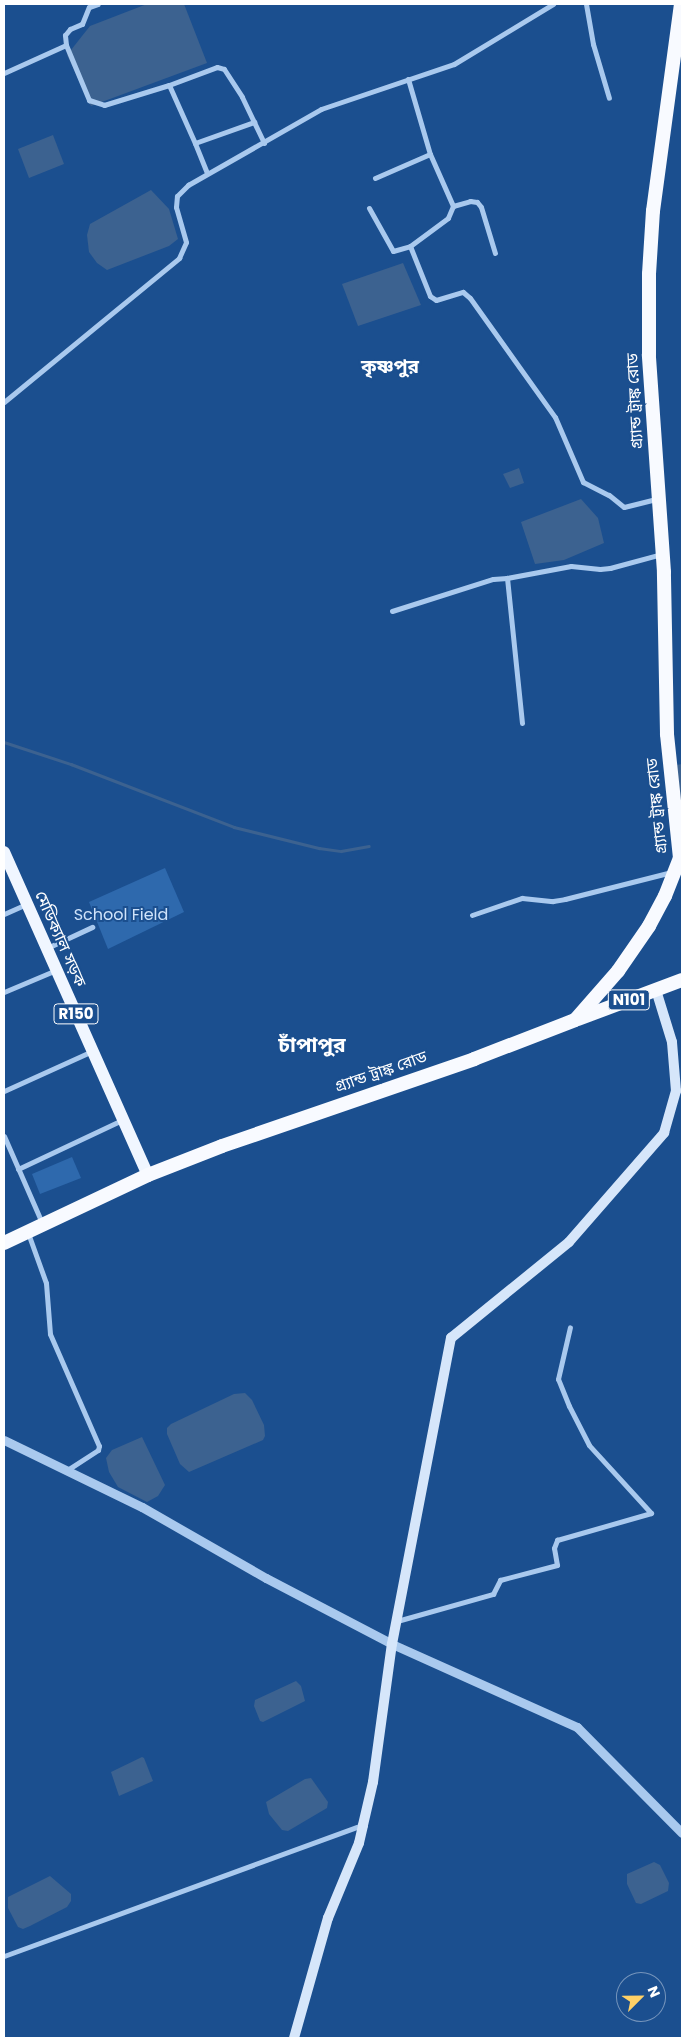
<!DOCTYPE html>
<html>
<head>
<meta charset="utf-8">
<style>
	body { margin:0 }
	#map { position:relative; width:686px; height:2042px; overflow:hidden; background:#1b4f8f; font-family:Poppins,"Noto Sans Bengali",sans-serif }
	div>[style] { position:absolute }
	.green>* { inset:0; background:#2e69ad }
	.water>* { inset:0; background:#3c6290 }
	.stream>* { height:2.5px; margin:-1.25px; padding:0 1.25px; transform-origin:1.25px; border-radius:1.25px; background:#3c6290 }
	.minor>* { height:5px; margin:-2.5px; padding:0 2.5px; transform-origin:2.5px; border-radius:2.5px; background:#a9c9ee }
	.tertiary>* { height:9px; margin:-4.5px; padding:0 4.5px; transform-origin:4.5px; border-radius:4.5px; background:#a9c9ee }
	.secondary>* { height:10px; margin:-5px; padding:0 5px; transform-origin:5px; border-radius:5px; background:#d6e6fa }
	.primary>* { height:12px; margin:-6px; padding:0 6px; transform-origin:6px; border-radius:6px; background:#f0f6ff }
	.trunk>* { height:14px; margin:-7px; padding:0 7px; transform-origin:7px; border-radius:7px; background:#f8faff }
	span { translate:-50% -50%; white-space:nowrap; text-align:center; line-height:1.15; -webkit-text-stroke:4px #1b4f8f; paint-order:stroke }
	.shield-label span { padding:1px 4px; background:#1b4f8f; border:1px solid; border-radius:4px; -webkit-text-stroke-width:0 }
	.shield-label { font-size:15px; color:#fff; font-weight:700 }
	.street-label { font-size:16px; color:#fff }
	.park-label { font-size:16px; color:#cfe3fa }
	.quarter-label { font-size:19px; color:#fff; font-weight:700 }
	.district-label { font-size:21px; color:#fff; font-weight:700 }
	.frame { position:absolute; inset:0; border:5px solid #fff; pointer-events:none }
	.north { position:absolute; left:616px; top:1972px; width:50px; height:50px; box-sizing:border-box; background:#1b4f8f; border:1px solid #7695bc; border-radius:50%; rotate:67deg; font-size:14px; font-weight:700; line-height:20px; text-align:center; color:#fff }
	.north::after { content:''; display:block; margin:auto; width:18px; height:22px; background:#ffd166; clip-path:polygon(50% 0,100% 100%,50% 72%,0 100%) }
</style>
</head>
<body>
<div id="map">
	<div class="green">
		<i style="clip-path:polygon(165px 868px,184px 912px,108px 949px,89px 902px)"></i>
		<i style="clip-path:polygon(72px 1157px,81px 1178px,40px 1194px,32px 1174px)"></i>
	</div>
	<div class="water">
		<i style="clip-path:polygon(147px 4px,184px 4px,207px 63px,91px 106px,67px 55px,90px 26px)"></i>
		<i style="clip-path:polygon(53px 135px,64px 164px,29px 178px,18px 149px)"></i>
		<i style="clip-path:polygon(151px 190px,169px 209px,178px 239px,169px 246px,107px 270px,97px 263px,89px 252px,87px 235px,90px 224px)"></i>
		<i style="clip-path:polygon(403px 263px,421px 305px,358px 326px,342px 284px)"></i>
		<i style="clip-path:polygon(519px 468px,524px 483px,510px 488px,503px 474px)"></i>
		<i style="clip-path:polygon(581px 499px,598px 518px,604px 543px,564px 560px,535px 564px,521px 522px)"></i>
		<i style="clip-path:polygon(682px 764px,682px 803px,679px 804px,676px 765px)"></i>
		<i style="clip-path:polygon(245px 1393px,252px 1400px,264px 1425px,265px 1436px,263px 1440px,189px 1472px,180px 1464px,167px 1434px,167px 1428px,171px 1424px,234px 1394px)"></i>
		<i style="clip-path:polygon(142px 1437px,165px 1485px,158px 1496px,147px 1502px,118px 1487px,109px 1472px,106px 1458px,112px 1450px)"></i>
		<i style="clip-path:polygon(296px 1681px,301px 1686px,305px 1701px,263px 1722px,260px 1721px,254px 1706px,255px 1700px)"></i>
		<i style="clip-path:polygon(142px 1757px,144px 1758px,153px 1781px,119px 1796px,111px 1772px)"></i>
		<i style="clip-path:polygon(311px 1778px,328px 1802px,327px 1808px,288px 1831px,282px 1830px,269px 1814px,266px 1802px,305px 1779px)"></i>
		<i style="clip-path:polygon(654px 1862px,660px 1865px,669px 1883px,668px 1891px,641px 1904px,636px 1903px,627px 1884px,627px 1874px)"></i>
		<i style="clip-path:polygon(50px 1876px,71px 1894px,71px 1901px,67px 1907px,30px 1926px,23px 1929px,18px 1927px,8px 1908px,8px 1897px)"></i>
	</div>
	<div class="stream">
		<i style="left:4px;top:742px;width:71px;rotate:18.2deg"></i>
		<i style="left:71px;top:764px;width:175px;rotate:21.1deg"></i>
		<i style="left:234px;top:827px;width:88px;rotate:13.9deg"></i>
		<i style="left:319px;top:848px;width:22px;rotate:8deg"></i>
		<i style="left:341px;top:851px;width:28px;rotate:-10deg"></i>
	</div>
	<div class="minor">
		<i style="left:586px;top:4px;width:41px;rotate:80.1deg"></i>
		<i style="left:593px;top:44px;width:56px;rotate:73.5deg"></i>
		<i style="left:66px;top:45px;width:60px;rotate:67.3deg"></i>
		<i style="left:89px;top:100px;width:16px;rotate:18deg"></i>
		<i style="left:104px;top:105px;width:68px;rotate:-17.1deg"></i>
		<i style="left:169px;top:85px;width:51px;rotate:-20.6deg"></i>
		<i style="left:217px;top:67px;width:7px;rotate:16deg"></i>
		<i style="left:224px;top:69px;width:33px;rotate:57deg"></i>
		<i style="left:242px;top:97px;width:51px;rotate:64.4deg"></i>
		<i style="left:4px;top:73px;width:68px;rotate:-24.3deg"></i>
		<i style="left:66px;top:45px;width:10px;rotate:-96deg"></i>
		<i style="left:65px;top:35px;width:8px;rotate:-50deg"></i>
		<i style="left:70px;top:29px;width:13px;rotate:-23deg"></i>
		<i style="left:82px;top:24px;width:18px;rotate:-68deg"></i>
		<i style="left:89px;top:7px;width:9px;rotate:-18deg"></i>
		<i style="left:408px;top:79px;width:78px;rotate:73.7deg"></i>
		<i style="left:430px;top:154px;width:57px;rotate:66.1deg"></i>
		<i style="left:453px;top:206px;width:13px;rotate:113deg"></i>
		<i style="left:448px;top:218px;width:47px;rotate:143.6deg"></i>
		<i style="left:410px;top:246px;width:54px;rotate:68.2deg"></i>
		<i style="left:430px;top:296px;width:7px;rotate:34deg"></i>
		<i style="left:436px;top:300px;width:28px;rotate:-17deg"></i>
		<i style="left:463px;top:292px;width:9px;rotate:41deg"></i>
		<i style="left:470px;top:298px;width:146px;rotate:54.5deg"></i>
		<i style="left:555px;top:417px;width:71px;rotate:66.7deg"></i>
		<i style="left:583px;top:482px;width:29px;rotate:27deg"></i>
		<i style="left:609px;top:495px;width:19px;rotate:39deg"></i>
		<i style="left:624px;top:507px;width:34px;rotate:-14deg"></i>
		<i style="left:169px;top:85px;width:64px;rotate:65.9deg"></i>
		<i style="left:207px;top:173px;width:32px;rotate:-112deg"></i>
		<i style="left:195px;top:143px;width:63px;rotate:-19.6deg"></i>
		<i style="left:375px;top:178px;width:60px;rotate:-23.6deg"></i>
		<i style="left:453px;top:206px;width:18px;rotate:-16deg"></i>
		<i style="left:470px;top:201px;width:7px;rotate:8deg"></i>
		<i style="left:477px;top:202px;width:6px;rotate:51deg"></i>
		<i style="left:481px;top:207px;width:48px;rotate:73.1deg"></i>
		<i style="left:369px;top:208px;width:49px;rotate:60.8deg"></i>
		<i style="left:393px;top:251px;width:18px;rotate:-16deg"></i>
		<i style="left:4px;top:402px;width:227px;rotate:-39.4deg"></i>
		<i style="left:179px;top:258px;width:17px;rotate:-66deg"></i>
		<i style="left:186px;top:242px;width:36px;rotate:-106deg"></i>
		<i style="left:176px;top:207px;width:11px;rotate:-85deg"></i>
		<i style="left:177px;top:196px;width:16px;rotate:-45deg"></i>
		<i style="left:188px;top:185px;width:153px;rotate:-29.7deg"></i>
		<i style="left:321px;top:109px;width:140px;rotate:-18.7deg"></i>
		<i style="left:454px;top:64px;width:116px;rotate:-31.2deg"></i>
		<i style="left:392px;top:611px;width:106px;rotate:-17.6deg"></i>
		<i style="left:493px;top:579px;width:14px;rotate:-4deg"></i>
		<i style="left:522px;top:723px;width:146px;rotate:-95.9deg"></i>
		<i style="left:507px;top:578px;width:65px;rotate:-10.6deg"></i>
		<i style="left:571px;top:566px;width:29px;rotate:6deg"></i>
		<i style="left:600px;top:569px;width:10px;rotate:-6deg"></i>
		<i style="left:610px;top:568px;width:54px;rotate:-15.1deg"></i>
		<i style="left:4px;top:914px;width:24px;rotate:-24deg"></i>
		<i style="left:472px;top:915px;width:53px;rotate:-18.8deg"></i>
		<i style="left:522px;top:898px;width:31px;rotate:6deg"></i>
		<i style="left:553px;top:901px;width:12px;rotate:-9deg"></i>
		<i style="left:565px;top:899px;width:110px;rotate:-14.2deg"></i>
		<i style="left:47px;top:948px;width:50px;rotate:-25deg"></i>
		<i style="left:4px;top:992px;width:56px;rotate:-22.9deg"></i>
		<i style="left:4px;top:1091px;width:97px;rotate:-24.4deg"></i>
		<i style="left:4px;top:1136px;width:95px;rotate:66.4deg"></i>
		<i style="left:18px;top:1169px;width:115px;rotate:-25.2deg"></i>
		<i style="left:28px;top:1233px;width:53px;rotate:70.2deg"></i>
		<i style="left:46px;top:1283px;width:51px;rotate:85.5deg"></i>
		<i style="left:50px;top:1334px;width:122px;rotate:66.4deg"></i>
		<i style="left:99px;top:1446px;width:4px;rotate:104deg"></i>
		<i style="left:98px;top:1450px;width:37px;rotate:147deg"></i>
		<i style="left:397px;top:1621px;width:100px;rotate:-15.7deg"></i>
		<i style="left:493px;top:1594px;width:16px;rotate:-63deg"></i>
		<i style="left:500px;top:1580px;width:59px;rotate:-14.7deg"></i>
		<i style="left:557px;top:1565px;width:17px;rotate:-100deg"></i>
		<i style="left:554px;top:1548px;width:9px;rotate:-69deg"></i>
		<i style="left:557px;top:1540px;width:98px;rotate:-16deg"></i>
		<i style="left:651px;top:1513px;width:92px;rotate:-132.4deg"></i>
		<i style="left:589px;top:1445px;width:44px;rotate:-117.1deg"></i>
		<i style="left:569px;top:1406px;width:29px;rotate:-112deg"></i>
		<i style="left:558px;top:1379px;width:53px;rotate:-77deg"></i>
		<i style="left:4px;top:1956px;width:381px;rotate:-20.1deg"></i>
	</div>
	<div class="tertiary">
		<i style="left:4px;top:1440px;width:153px;rotate:25.9deg"></i>
		<i style="left:142px;top:1507px;width:143px;rotate:29.8deg"></i>
		<i style="left:266px;top:1578px;width:142px;rotate:27.6deg"></i>
		<i style="left:392px;top:1644px;width:203px;rotate:24.2deg"></i>
		<i style="left:577px;top:1727px;width:149px;rotate:45.3deg"></i>
	</div>
	<div class="secondary">
		<i style="left:294px;top:2038px;width:125px;rotate:-74.2deg"></i>
		<i style="left:328px;top:1918px;width:81px;rotate:-67.5deg"></i>
		<i style="left:359px;top:1843px;width:18px;rotate:-77deg"></i>
		<i style="left:363px;top:1825px;width:44px;rotate:-76.9deg"></i>
		<i style="left:373px;top:1782px;width:139px;rotate:-82.2deg"></i>
		<i style="left:392px;top:1644px;width:312px;rotate:-79.1deg"></i>
		<i style="left:451px;top:1338px;width:152px;rotate:-39.1deg"></i>
		<i style="left:569px;top:1242px;width:145px;rotate:-48.9deg"></i>
		<i style="left:664px;top:1133px;width:44px;rotate:-74.1deg"></i>
		<i style="left:676px;top:1091px;width:49px;rotate:-94.7deg"></i>
		<i style="left:672px;top:1042px;width:54px;rotate:-107.1deg"></i>
	</div>
	<div class="primary">
		<i style="left:4px;top:852px;width:354px;rotate:66deg"></i>
	</div>
	<div class="trunk">
		<i style="left:578px;top:1019px;width:111px;rotate:-20.6deg"></i>
		<i style="left:4px;top:1243px;width:159px;rotate:-25.3deg"></i>
		<i style="left:148px;top:1175px;width:79px;rotate:-21.4deg"></i>
		<i style="left:222px;top:1146px;width:267px;rotate:-19deg"></i>
		<i style="left:474px;top:1059px;width:108px;rotate:-21.1deg"></i>
		<i style="left:575px;top:1020px;width:65px;rotate:-48.7deg"></i>
		<i style="left:618px;top:971px;width:55px;rotate:-55.4deg"></i>
		<i style="left:649px;top:926px;width:34px;rotate:-62deg"></i>
		<i style="left:665px;top:896px;width:41px;rotate:-68.5deg"></i>
		<i style="left:680px;top:858px;width:125px;rotate:-96deg"></i>
		<i style="left:667px;top:734px;width:162px;rotate:-91.1deg"></i>
		<i style="left:664px;top:572px;width:218px;rotate:-94deg"></i>
		<i style="left:649px;top:355px;width:81px;rotate:-90deg"></i>
		<i style="left:649px;top:274px;width:63px;rotate:-86.4deg"></i>
		<i style="left:653px;top:211px;width:209px;rotate:-82.3deg"></i>
	</div>
	<div class="shield-label">
		<span style="left:629px;top:1000px">N101</span>
		<span style="left:76px;top:1014px">R150</span>
	</div>
	<div class="street-label">
		<span style="left:635px;top:401px;rotate:-93deg">গ্র্যান্ড ট্রাঙ্ক রোড</span>
		<span style="left:657px;top:806px;rotate:-96deg">গ্র্যান্ড ট্রাঙ্ক রোড</span>
		<span style="left:60px;top:939px;rotate:66deg">মেডিক্যাল সড়ক</span>
		<span style="left:381px;top:1072px;rotate:-19deg">গ্র্যান্ড ট্রাঙ্ক রোড</span>
	</div>
	<div class="park-label">
		<span style="left:121px;top:915px">School Field</span>
	</div>
	<div class="quarter-label">
		<span style="left:390px;top:367px">কৃষ্ণপুর</span>
	</div>
	<div class="district-label">
		<span style="left:312px;top:1045px">চাঁপাপুর</span>
	</div>
	<div class="frame"></div>
	<div class="north">N</div>
</div>
</body>
</html>
